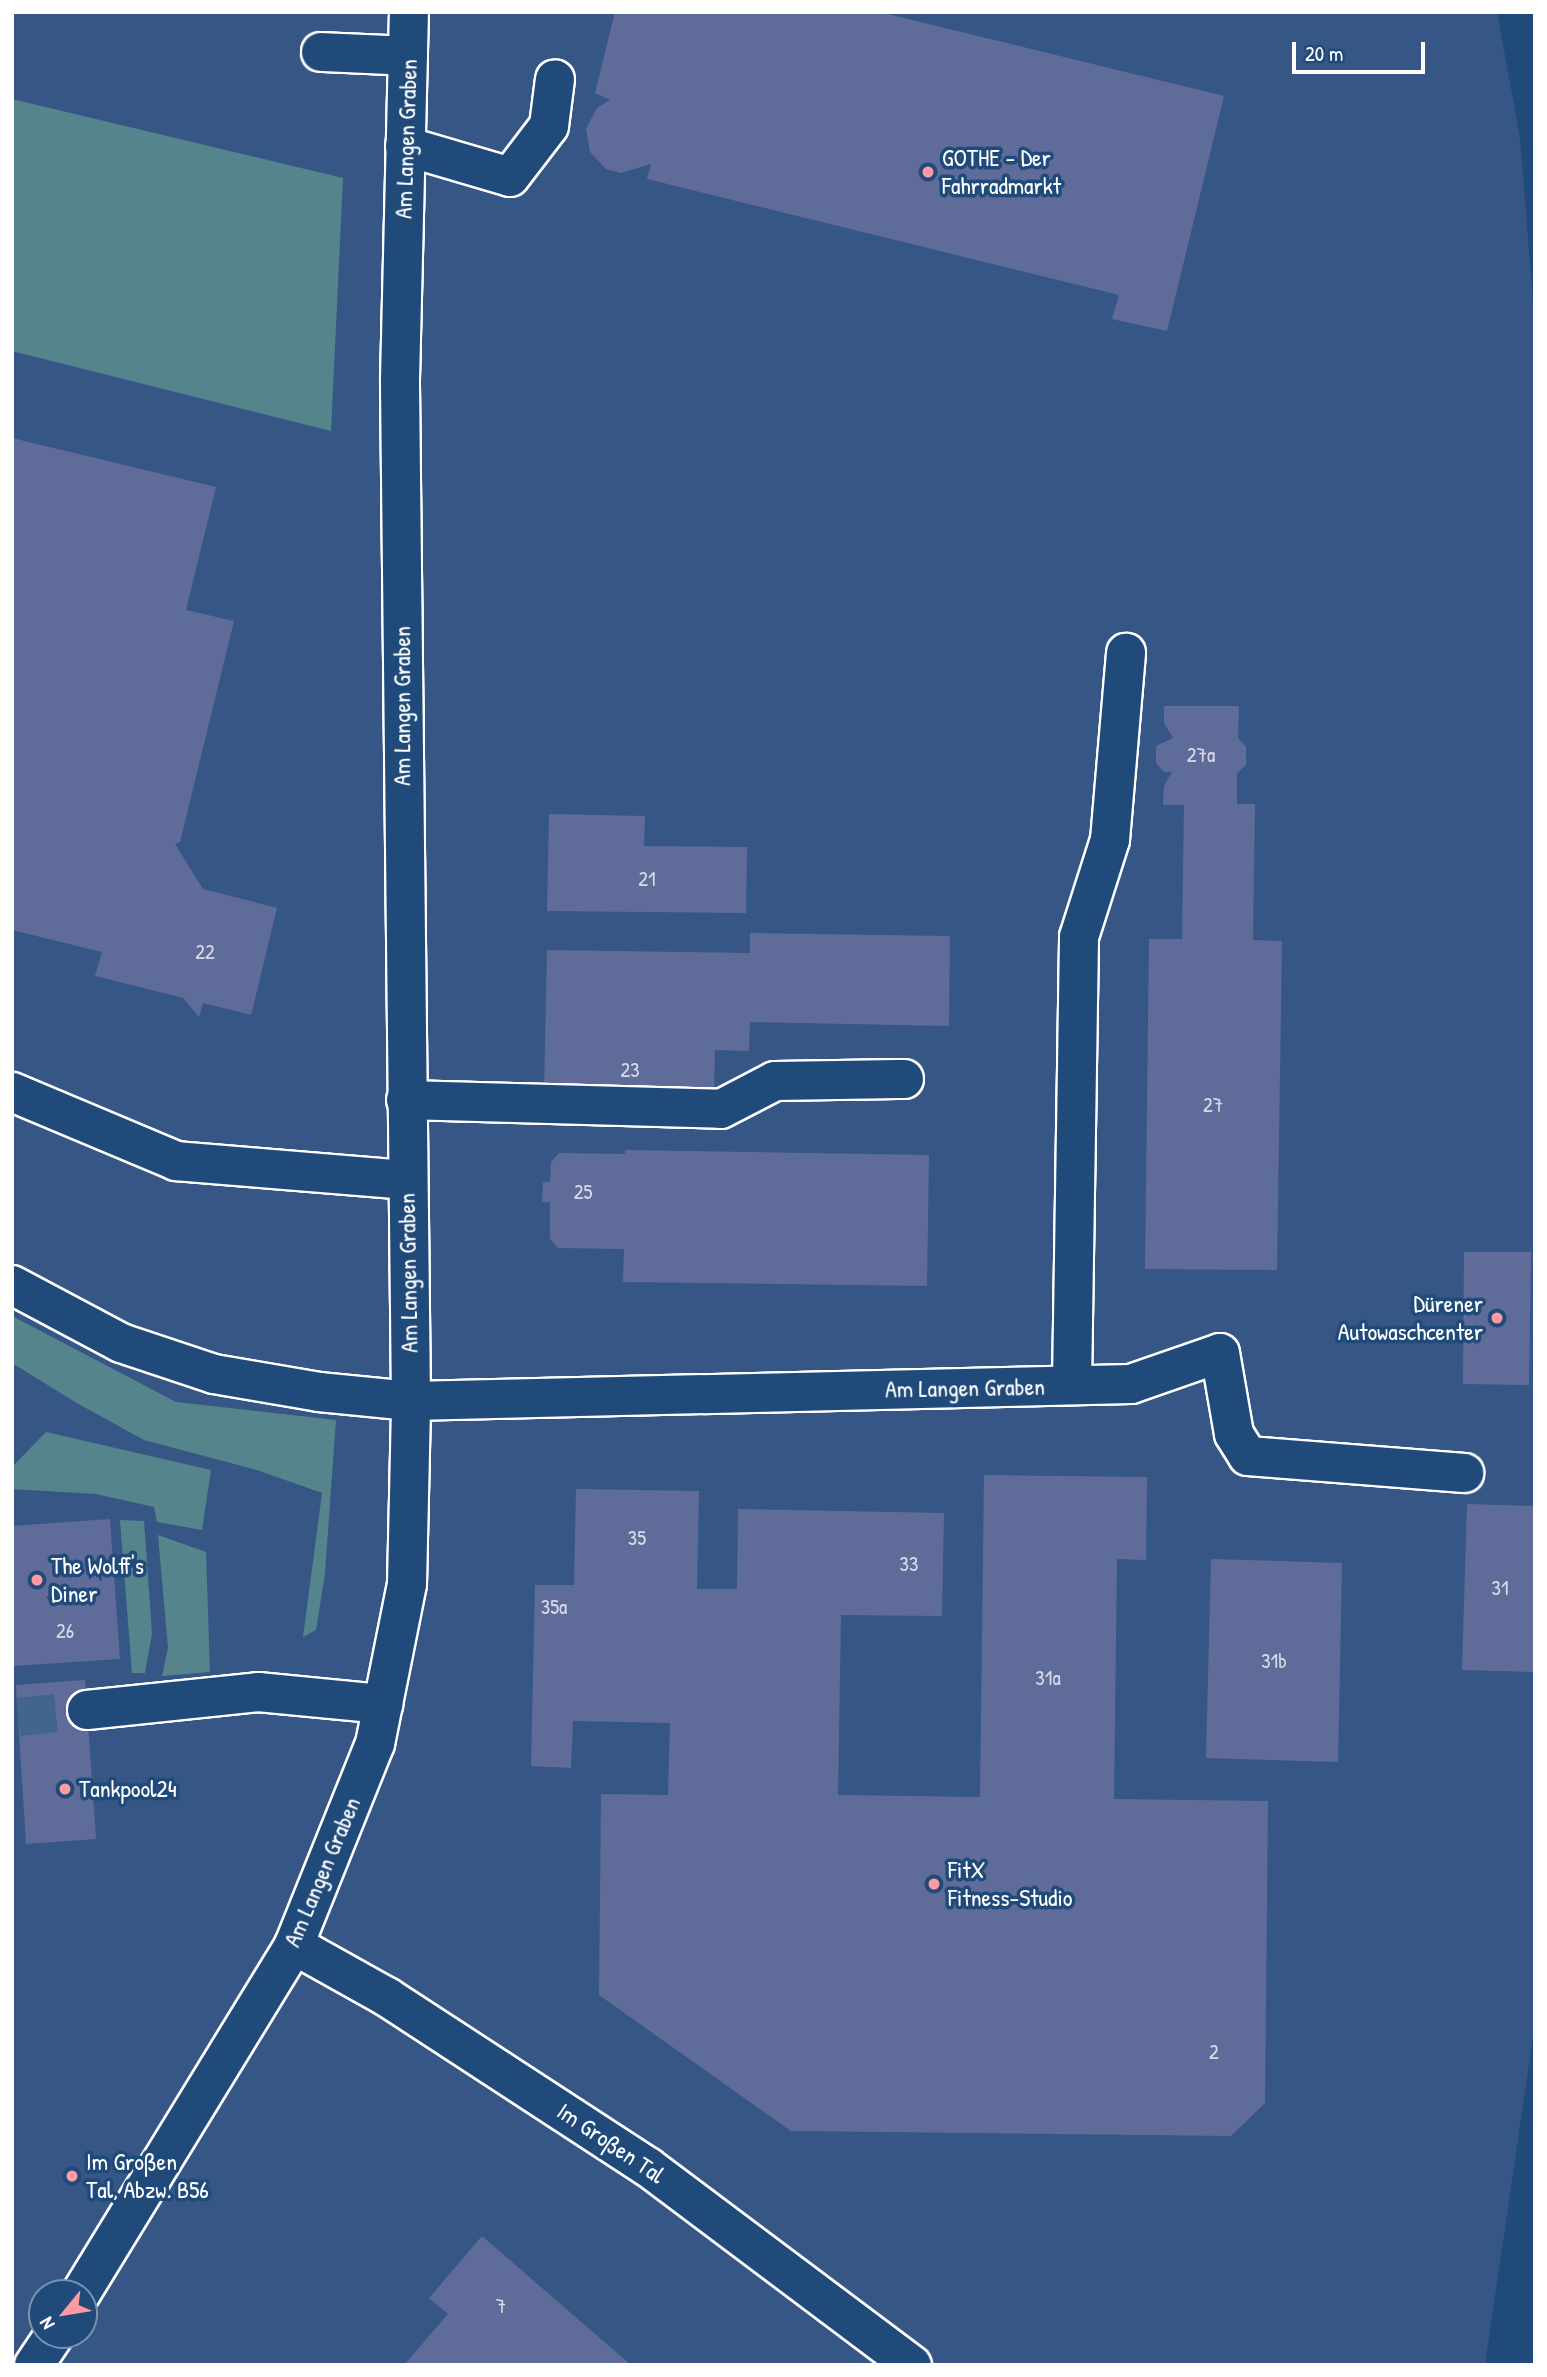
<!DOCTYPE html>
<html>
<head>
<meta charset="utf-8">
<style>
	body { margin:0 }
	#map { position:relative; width:1547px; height:2377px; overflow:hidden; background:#1f4a7a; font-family:"Patrick Hand",sans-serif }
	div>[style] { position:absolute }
	.built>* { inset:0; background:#365785 }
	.green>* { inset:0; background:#55848d }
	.building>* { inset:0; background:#5f6c99 }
	.minor-tunnel>* { height:38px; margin-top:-19px; transform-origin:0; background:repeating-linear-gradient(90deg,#41658e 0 38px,transparent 0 57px) }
	.roads { filter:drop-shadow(2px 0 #fff) drop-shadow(-2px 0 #fff) drop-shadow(0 2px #fff) drop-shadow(0 -2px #fff) }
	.minor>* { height:38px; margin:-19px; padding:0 19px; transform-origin:19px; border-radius:19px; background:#1f4a7a }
	.dots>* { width:19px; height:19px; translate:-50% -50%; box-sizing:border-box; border:4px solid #1f4a7a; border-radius:50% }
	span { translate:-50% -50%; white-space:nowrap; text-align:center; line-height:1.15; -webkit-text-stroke:7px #1f4a7a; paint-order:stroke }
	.number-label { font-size:21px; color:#d7dae6 }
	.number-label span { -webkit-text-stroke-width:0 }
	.street-label { font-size:24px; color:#fff }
	.poi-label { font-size:24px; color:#fff }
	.left { translate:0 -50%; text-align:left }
	.right { translate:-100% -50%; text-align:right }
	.frame { position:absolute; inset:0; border:14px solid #fff; pointer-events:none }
	.north { position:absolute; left:28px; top:2279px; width:70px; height:70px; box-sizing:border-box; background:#1f4a7a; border:2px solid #7992af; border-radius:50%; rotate:240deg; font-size:19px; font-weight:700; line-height:28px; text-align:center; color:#fff }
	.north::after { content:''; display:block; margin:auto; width:24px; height:32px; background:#ff9aa2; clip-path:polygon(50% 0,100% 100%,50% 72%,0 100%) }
	.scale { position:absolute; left:1292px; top:42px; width:133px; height:32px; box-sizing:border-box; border:4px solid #fff; border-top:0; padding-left:9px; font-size:21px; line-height:24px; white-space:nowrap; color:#fff; -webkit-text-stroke:5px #1f4a7a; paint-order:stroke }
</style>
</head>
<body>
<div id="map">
	<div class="built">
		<i style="clip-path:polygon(evenodd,12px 12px,1497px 12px,1520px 138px,1535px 326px,1535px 2023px,1485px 2365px,12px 2365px,12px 12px,42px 2293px,84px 2293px,84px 2335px,42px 2335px,42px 2293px)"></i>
	</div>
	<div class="green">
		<i style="clip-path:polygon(12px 99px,343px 178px,331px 431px,12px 351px)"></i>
		<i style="clip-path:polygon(12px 1316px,176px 1402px,336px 1420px,325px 1573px,316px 1630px,303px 1637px,322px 1493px,257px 1470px,144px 1440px,75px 1402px,12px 1363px)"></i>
		<i style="clip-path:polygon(46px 1432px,211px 1470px,202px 1530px,157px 1522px,154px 1507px,96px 1494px,12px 1489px,12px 1467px)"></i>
		<i style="clip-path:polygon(120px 1520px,144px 1521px,152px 1633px,145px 1673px,132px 1673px)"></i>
		<i style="clip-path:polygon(158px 1535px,206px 1552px,210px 1672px,162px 1676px,168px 1648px)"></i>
	</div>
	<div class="building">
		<i style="clip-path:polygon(615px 12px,879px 12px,1224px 96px,1167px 331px,1112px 319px,1119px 295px,647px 179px,651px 164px,621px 173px,606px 169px,590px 152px,586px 129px,597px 108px,610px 100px,595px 93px)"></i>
		<i style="clip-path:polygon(12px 438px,216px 487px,186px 610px,234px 621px,180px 842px,175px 844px,203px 889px,277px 908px,251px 1015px,203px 1003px,199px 1017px,183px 998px,95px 976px,102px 952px,12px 930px)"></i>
		<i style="clip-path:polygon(1164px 706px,1239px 706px,1238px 738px,1246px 747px,1246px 765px,1237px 773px,1237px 804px,1255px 804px,1253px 940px,1282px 941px,1277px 1270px,1145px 1269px,1149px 939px,1182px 939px,1184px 805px,1163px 805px,1164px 786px,1172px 772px,1164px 772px,1156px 763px,1156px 746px,1173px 738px,1164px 723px)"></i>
		<i style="clip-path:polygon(549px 814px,645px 816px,644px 846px,747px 847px,746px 913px,547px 911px)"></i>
		<i style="clip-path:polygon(750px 933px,950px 936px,949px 1026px,750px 1022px,749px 1051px,715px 1050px,714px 1093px,544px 1090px,547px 950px,750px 953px)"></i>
		<i style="clip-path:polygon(625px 1150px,929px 1155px,927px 1286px,623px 1282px,624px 1249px,558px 1248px,550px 1239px,550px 1202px,542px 1202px,543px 1182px,550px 1182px,551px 1162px,559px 1153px,625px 1154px)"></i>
		<i style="clip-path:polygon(1464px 1252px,1531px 1252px,1529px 1385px,1463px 1384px)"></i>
		<i style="clip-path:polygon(984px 1475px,1147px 1477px,1146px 1560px,1117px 1559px,1114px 1799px,1268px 1801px,1265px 2103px,1231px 2136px,791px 2131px,599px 1995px,601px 1794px,668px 1795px,670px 1723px,573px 1721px,571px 1768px,531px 1766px,535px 1585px,574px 1585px,576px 1489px,699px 1491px,697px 1589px,737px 1589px,738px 1509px,944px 1513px,942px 1616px,841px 1615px,838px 1795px,980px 1797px)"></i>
		<i style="clip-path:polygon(1467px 1504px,1535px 1506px,1535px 1672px,1462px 1670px)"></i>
		<i style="clip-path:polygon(110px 1519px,120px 1659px,12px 1666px,12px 1526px)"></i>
		<i style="clip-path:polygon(1211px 1559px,1342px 1563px,1338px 1762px,1206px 1758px)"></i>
		<i style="clip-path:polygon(85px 1680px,96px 1839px,26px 1844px,16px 1685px)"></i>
		<i style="clip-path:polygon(482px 2236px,631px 2365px,404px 2365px,448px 2314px,429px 2298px)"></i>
	</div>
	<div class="minor-tunnel">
		<i style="left:18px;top:1717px;width:69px;rotate:-5.8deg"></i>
	</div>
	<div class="roads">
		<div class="minor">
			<i style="left:321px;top:52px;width:87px;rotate:2.6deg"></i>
			<i style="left:405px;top:146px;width:109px;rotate:16.4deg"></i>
			<i style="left:510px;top:177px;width:64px;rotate:-52.6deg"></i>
			<i style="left:549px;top:126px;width:47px;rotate:-82.7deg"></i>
			<i style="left:12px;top:1092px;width:178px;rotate:22.8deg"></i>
			<i style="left:176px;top:1161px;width:232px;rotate:4.7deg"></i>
			<i style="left:406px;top:1100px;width:315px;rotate:1.6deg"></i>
			<i style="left:721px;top:1109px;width:61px;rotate:-27.4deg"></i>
			<i style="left:775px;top:1081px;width:129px;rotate:-0.9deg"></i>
			<i style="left:12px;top:1285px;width:123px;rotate:28deg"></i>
			<i style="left:121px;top:1343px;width:98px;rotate:18.4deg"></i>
			<i style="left:214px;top:1374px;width:107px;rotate:9.7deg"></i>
			<i style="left:319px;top:1392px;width:92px;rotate:5.6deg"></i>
			<i style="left:411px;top:1401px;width:720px;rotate:-1.35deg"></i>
			<i style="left:1131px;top:1384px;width:94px;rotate:-19.2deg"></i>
			<i style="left:1220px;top:1353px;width:82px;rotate:80.2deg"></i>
			<i style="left:1234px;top:1434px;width:26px;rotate:58deg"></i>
			<i style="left:1248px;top:1456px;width:217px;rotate:4.5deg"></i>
			<i style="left:1072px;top:1385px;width:448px;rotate:-89.1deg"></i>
			<i style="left:1079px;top:937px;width:102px;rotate:-72.3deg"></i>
			<i style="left:1110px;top:840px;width:188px;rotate:-85.1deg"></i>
			<i style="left:87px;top:1710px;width:172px;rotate:-6deg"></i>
			<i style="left:258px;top:1692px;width:126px;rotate:5.5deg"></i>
			<i style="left:294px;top:1945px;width:107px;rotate:29.2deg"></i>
			<i style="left:387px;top:1997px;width:311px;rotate:33.1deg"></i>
			<i style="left:648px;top:2167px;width:330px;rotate:36.9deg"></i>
			<i style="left:81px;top:2293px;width:408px;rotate:-58.5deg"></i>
			<i style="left:294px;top:1945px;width:217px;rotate:-68.1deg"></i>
			<i style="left:375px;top:1744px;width:163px;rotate:-78.7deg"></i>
			<i style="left:407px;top:1584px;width:183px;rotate:-88.7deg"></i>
			<i style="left:411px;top:1401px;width:1022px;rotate:-90.62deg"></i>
			<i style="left:400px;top:379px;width:367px;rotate:-88.6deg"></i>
			<i style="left:34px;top:2365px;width:36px;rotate:-56deg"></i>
		</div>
	</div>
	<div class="dots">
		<i style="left:928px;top:172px;background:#ff9aa2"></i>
		<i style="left:1497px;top:1318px;background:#ff9aa2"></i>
		<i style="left:37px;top:1580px;background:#ff9aa2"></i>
		<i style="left:65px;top:1789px;background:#ff9aa2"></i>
		<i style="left:934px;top:1884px;background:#ff9aa2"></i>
		<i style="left:72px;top:2176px;background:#ff9aa2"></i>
	</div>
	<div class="number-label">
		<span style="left:1201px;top:755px">27a</span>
		<span style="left:647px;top:879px">21</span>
		<span style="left:205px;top:952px">22</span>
		<span style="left:630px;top:1070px">23</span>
		<span style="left:1213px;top:1105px">27</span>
		<span style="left:583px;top:1192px">25</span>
		<span style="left:637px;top:1538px">35</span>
		<span style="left:909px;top:1564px">33</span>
		<span style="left:1500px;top:1588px">31</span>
		<span style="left:554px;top:1607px">35a</span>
		<span style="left:65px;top:1631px">26</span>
		<span style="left:1274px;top:1661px">31b</span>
		<span style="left:1048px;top:1678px">31a</span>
		<span style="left:1214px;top:2052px">2</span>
		<span style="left:501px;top:2306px">7</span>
	</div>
	<div class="street-label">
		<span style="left:406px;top:139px;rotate:-88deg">Am Langen Graben</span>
		<span style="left:402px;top:706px;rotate:-90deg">Am Langen Graben</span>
		<span style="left:408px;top:1273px;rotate:-91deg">Am Langen Graben</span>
		<span style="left:965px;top:1388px;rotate:-1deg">Am Langen Graben</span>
		<span style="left:322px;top:1872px;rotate:-67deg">Am Langen Graben</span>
		<span style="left:611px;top:2143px;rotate:34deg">Im Großen Tal</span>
	</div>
	<div class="poi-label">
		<span class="left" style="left:942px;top:172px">GOTHE - Der<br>Fahrradmarkt</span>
		<span class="right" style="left:1483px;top:1318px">Dürener<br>Autowaschcenter</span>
		<span class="left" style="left:51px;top:1580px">The Wolff's<br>Diner</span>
		<span class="left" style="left:79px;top:1789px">Tankpool24</span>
		<span class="left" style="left:948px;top:1884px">FitX<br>Fitness-Studio</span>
		<span class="left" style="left:86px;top:2176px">Im Großen<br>Tal, Abzw. B56</span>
	</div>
	<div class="frame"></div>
	<div class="north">N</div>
	<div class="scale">20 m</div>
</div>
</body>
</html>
